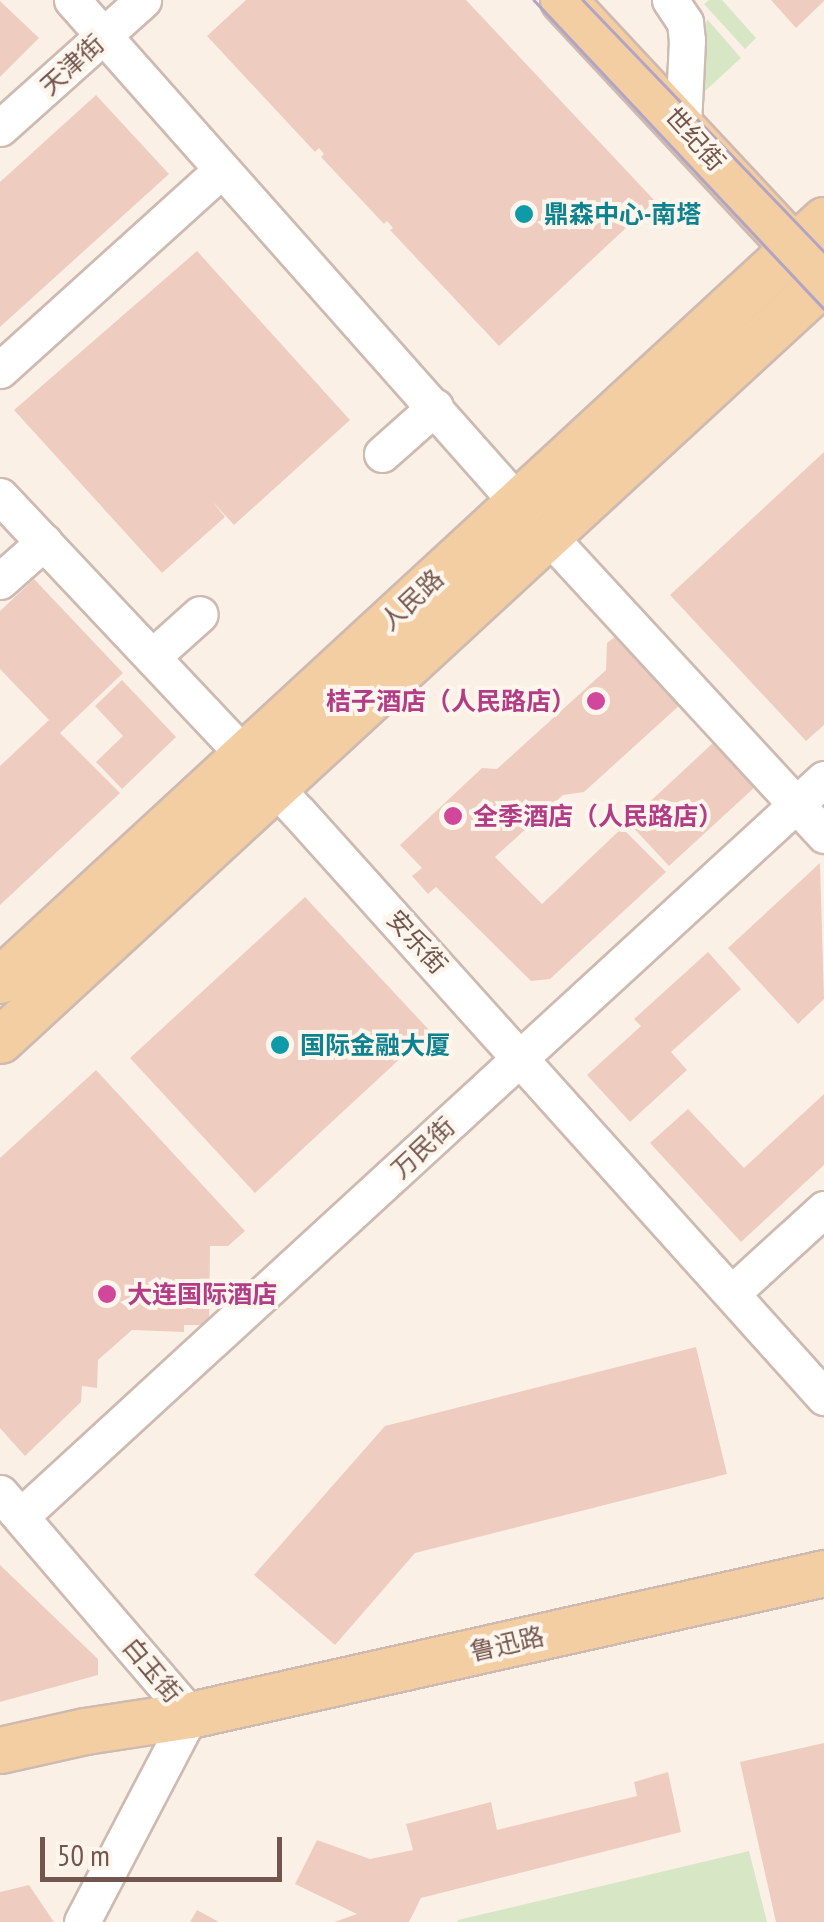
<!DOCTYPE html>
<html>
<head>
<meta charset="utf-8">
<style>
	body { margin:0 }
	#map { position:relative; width:824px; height:1922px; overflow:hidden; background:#fbf0e6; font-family:"PT Sans Narrow","Noto Sans SC",sans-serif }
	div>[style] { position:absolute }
	.green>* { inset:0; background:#d7e7c5 }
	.building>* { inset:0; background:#eecdc0 }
	.roads { filter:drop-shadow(2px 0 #cebab0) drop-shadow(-2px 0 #cebab0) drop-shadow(0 2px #cebab0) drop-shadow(0 -2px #cebab0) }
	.minor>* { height:35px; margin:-17.5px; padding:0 17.5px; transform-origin:17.5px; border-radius:17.5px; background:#fff }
	.major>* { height:45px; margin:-22.5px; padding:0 22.5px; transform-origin:22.5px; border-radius:22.5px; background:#f4cea3 }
	.tram>* { height:2.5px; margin:-1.25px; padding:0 1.25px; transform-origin:1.25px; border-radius:1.25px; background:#b2a5c3 }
	.dots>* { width:28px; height:28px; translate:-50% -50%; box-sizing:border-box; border:5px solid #fef5ec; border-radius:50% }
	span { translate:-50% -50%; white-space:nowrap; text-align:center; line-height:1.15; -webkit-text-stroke:8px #fef5ec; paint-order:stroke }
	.street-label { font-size:25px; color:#72564d }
	.culture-label { font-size:25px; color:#0d838f; font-weight:700 }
	.left { translate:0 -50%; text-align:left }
	.hotel-label { font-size:25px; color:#b23c85; font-weight:700 }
	.right { translate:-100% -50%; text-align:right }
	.scale { position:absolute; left:40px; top:1837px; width:242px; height:45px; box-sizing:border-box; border:5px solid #72564d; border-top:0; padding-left:12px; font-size:30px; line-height:35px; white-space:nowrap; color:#72564d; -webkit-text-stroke:8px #fef5ec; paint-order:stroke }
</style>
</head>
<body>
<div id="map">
	<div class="green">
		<i style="clip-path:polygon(709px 0,722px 0,756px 38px,745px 49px,704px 4px)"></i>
		<i style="clip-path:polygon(707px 19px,741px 58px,705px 91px,694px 79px)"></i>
		<i style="clip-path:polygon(749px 1851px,767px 1922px,457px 1922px,458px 1920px)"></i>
	</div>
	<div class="building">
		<i style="clip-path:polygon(246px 0,466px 0,655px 201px,499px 346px,390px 230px,393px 228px,387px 221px,384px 224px,321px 157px,324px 154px,319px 148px,315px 152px,207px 36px)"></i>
		<i style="clip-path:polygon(771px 0,824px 0,824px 1px,796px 28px)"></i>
		<i style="clip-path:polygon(0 1px,39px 38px,0 77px)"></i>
		<i style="clip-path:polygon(96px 95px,169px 174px,0 327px,0 182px)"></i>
		<i style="clip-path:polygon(197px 251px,350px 420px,234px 525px,212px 501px,225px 517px,162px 573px,14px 410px)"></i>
		<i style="clip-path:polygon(824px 452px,824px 725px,806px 741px,670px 595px)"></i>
		<i style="clip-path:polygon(34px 579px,123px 673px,60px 733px,120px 793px,0 905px,0 766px,49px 720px,0 669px,0 611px)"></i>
		<i style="clip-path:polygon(616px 636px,681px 704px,584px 792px,563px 795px,495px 857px,542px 904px,622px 828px,666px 872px,550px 979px,531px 981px,436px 887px,428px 894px,412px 876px,422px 868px,400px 845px,482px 768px,497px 769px,606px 670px,607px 643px)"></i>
		<i style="clip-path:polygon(122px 680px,176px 737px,122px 789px,96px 762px,123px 736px,95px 706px)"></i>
		<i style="clip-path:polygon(714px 742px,755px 787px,669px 866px,628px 822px)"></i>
		<i style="clip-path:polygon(820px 863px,824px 999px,798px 1024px,728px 948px)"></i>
		<i style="clip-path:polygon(305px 897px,430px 1031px,255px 1193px,130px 1058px)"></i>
		<i style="clip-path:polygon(708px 952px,741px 989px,671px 1052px,687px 1070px,630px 1122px,587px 1075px,641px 1026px,634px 1019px)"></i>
		<i style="clip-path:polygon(96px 1070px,245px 1231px,228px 1246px,210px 1246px,209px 1325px,184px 1325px,184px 1332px,132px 1330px,98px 1360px,97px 1388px,82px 1386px,81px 1402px,25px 1456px,0 1428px,0 1158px)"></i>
		<i style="clip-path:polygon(824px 1094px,824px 1165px,741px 1242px,650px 1143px,688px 1109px,744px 1168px)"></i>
		<i style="clip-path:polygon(696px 1347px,727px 1474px,415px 1553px,335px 1645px,254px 1575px,385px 1426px)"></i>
		<i style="clip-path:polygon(0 1565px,98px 1659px,98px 1675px,0 1702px)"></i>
		<i style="clip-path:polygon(824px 1743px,824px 1922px,776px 1922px,740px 1762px)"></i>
		<i style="clip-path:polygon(668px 1772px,681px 1832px,421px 1898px,409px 1922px,334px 1922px,357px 1914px,295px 1884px,317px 1840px,370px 1859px,413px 1850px,406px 1824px,491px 1802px,497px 1830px,637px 1796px,634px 1782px)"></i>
		<i style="clip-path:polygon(29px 1885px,54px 1922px,0 1922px,0 1892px)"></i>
		<i style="clip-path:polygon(197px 1910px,219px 1922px,190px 1922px)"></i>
	</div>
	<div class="roads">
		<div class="minor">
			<i style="left:72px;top:0;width:672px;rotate:48.44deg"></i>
			<i style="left:518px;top:503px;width:452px;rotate:47.3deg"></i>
			<i style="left:670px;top:0;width:27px;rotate:56deg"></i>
			<i style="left:685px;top:22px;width:18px;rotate:84deg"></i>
			<i style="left:687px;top:40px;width:84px;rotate:92.7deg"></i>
			<i style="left:0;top:128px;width:192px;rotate:-41.8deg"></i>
			<i style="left:0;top:370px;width:298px;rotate:-42.1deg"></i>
			<i style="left:382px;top:454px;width:71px;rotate:-41.6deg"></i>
			<i style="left:0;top:496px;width:434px;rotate:46.7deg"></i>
			<i style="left:298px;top:812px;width:787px;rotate:48.04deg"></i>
			<i style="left:0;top:581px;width:59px;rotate:-41.6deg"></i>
			<i style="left:152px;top:657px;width:64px;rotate:-41.9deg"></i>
			<i style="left:733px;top:1292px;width:123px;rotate:-42.4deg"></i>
			<i style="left:0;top:1493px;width:292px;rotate:49.4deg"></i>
			<i style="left:190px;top:1715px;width:233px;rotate:117.6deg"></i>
			<i style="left:21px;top:1516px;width:1090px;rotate:-42.55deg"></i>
		</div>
		<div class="major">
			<i style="left:563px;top:0;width:368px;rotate:47deg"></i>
			<i style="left:0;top:980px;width:1121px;rotate:-42.69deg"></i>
			<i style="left:0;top:1040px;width:1120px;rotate:-42.65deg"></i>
			<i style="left:0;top:1750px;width:87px;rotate:-12.6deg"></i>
			<i style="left:85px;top:1731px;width:106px;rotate:-8.7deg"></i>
			<i style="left:190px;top:1715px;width:650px;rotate:-12.62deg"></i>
		</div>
	</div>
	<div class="tram">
		<i style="left:534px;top:0;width:424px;rotate:46.8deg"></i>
		<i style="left:583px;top:0;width:348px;rotate:46.2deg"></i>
	</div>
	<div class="dots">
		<i style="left:524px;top:214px;background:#0f9aa8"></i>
		<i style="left:596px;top:701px;background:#d1479c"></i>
		<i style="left:453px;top:816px;background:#d1479c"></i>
		<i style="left:280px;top:1045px;background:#0f9aa8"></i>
		<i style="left:107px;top:1294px;background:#d1479c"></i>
	</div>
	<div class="street-label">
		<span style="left:72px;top:65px;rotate:-42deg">天津街</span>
		<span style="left:695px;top:139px;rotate:48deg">世纪街</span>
		<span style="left:412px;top:600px;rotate:-43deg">人民路</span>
		<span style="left:417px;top:942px;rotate:48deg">安乐街</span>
		<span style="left:423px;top:1148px;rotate:-43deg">万民街</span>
		<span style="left:507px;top:1644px;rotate:-13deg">鲁迅路</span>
		<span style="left:152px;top:1670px;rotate:50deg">白玉街</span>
	</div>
	<div class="culture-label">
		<span class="left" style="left:544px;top:214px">鼎森中心-南塔</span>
		<span class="left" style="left:300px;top:1045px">国际金融大厦</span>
	</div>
	<div class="hotel-label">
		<span class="right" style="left:576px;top:701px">桔子酒店（人民路店）</span>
		<span class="left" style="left:473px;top:816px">全季酒店（人民路店）</span>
		<span class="left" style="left:127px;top:1294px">大连国际酒店</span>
	</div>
	<div class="scale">50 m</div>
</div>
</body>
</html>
